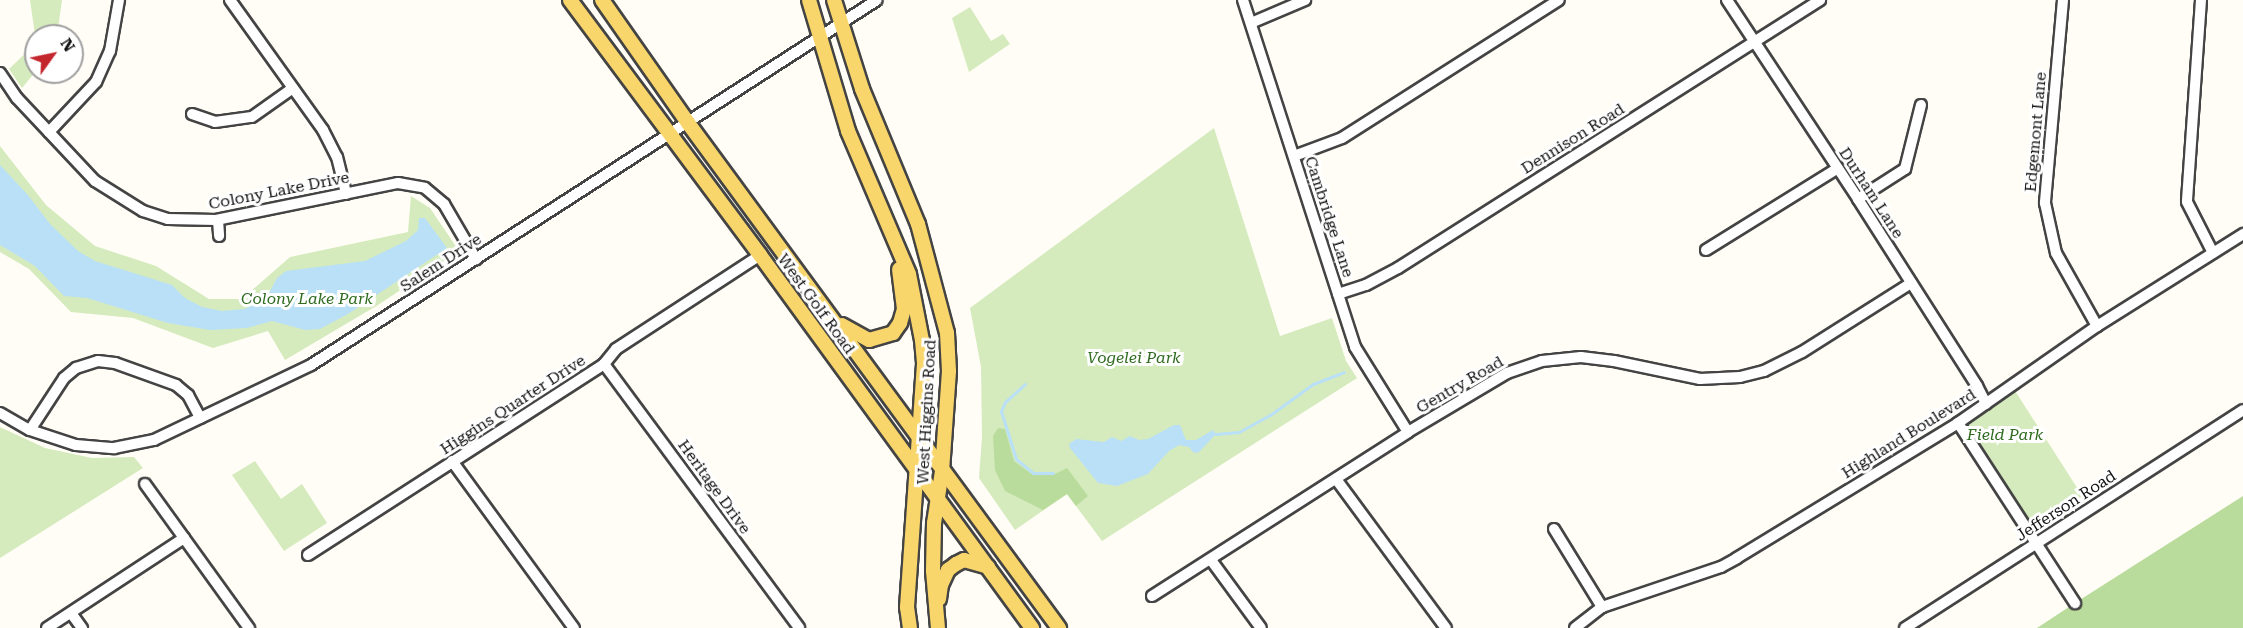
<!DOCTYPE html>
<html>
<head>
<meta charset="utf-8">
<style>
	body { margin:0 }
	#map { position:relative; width:2243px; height:628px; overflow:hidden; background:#fffdf5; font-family:"Roboto Serif",serif }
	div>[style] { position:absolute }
	.green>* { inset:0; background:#d5ebbd }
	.forest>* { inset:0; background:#b9dc9c }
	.water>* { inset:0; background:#b9e0f7 }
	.stream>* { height:3px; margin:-1.5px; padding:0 1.5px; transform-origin:1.5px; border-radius:1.5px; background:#b9e0f7 }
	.roads { filter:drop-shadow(2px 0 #444) drop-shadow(-2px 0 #444) drop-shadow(0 2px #444) drop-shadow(0 -2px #444) }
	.minor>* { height:10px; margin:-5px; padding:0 5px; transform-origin:5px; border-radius:5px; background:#fff }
	.major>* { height:14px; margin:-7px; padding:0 7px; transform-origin:7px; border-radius:7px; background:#f9d66b }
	span { translate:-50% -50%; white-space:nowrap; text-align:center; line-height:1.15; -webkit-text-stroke:6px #fff; paint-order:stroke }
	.street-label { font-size:16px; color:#111 }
	.park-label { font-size:16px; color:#2f6b1f; font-style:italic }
	.north { position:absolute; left:24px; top:24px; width:60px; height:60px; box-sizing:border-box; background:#fff; border:2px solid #a0a0a0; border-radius:50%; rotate:57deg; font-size:16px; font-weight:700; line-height:24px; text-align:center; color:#111 }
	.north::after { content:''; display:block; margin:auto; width:21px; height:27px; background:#c4262e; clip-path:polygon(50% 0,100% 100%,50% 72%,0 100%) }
</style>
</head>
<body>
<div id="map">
	<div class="green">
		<i style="clip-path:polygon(30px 0,62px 0,57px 36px,36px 36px,36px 42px)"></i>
		<i style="clip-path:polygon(970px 7px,991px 41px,1003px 34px,1010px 44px,969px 72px,952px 18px)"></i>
		<i style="clip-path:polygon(36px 43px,36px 71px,22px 88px,9px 69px)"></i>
		<i style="clip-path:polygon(1214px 128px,1280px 336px,1332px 318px,1346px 361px,1357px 378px,1102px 541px,1067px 494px,1015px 530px,979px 478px,982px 437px,981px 367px,970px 308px)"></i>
		<i style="clip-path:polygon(0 146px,46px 205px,95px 246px,156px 266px,209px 299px,242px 299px,290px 257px,408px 232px,411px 196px,430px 208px,459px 251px,378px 305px,285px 360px,268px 331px,213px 348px,133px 318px,71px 312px,29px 269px,0 252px)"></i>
		<i style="clip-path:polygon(2012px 386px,2090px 508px,2037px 542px,1958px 423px)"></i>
		<i style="clip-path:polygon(0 427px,45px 448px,92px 458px,134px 457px,143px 468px,0 558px)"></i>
		<i style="clip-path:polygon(255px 461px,281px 499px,302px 484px,327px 523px,284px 551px,232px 475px)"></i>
	</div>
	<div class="forest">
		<i style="clip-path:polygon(998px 428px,1005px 429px,1014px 461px,1033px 475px,1053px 475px,1067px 468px,1088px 496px,1076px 506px,1067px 494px,1043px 510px,1005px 491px,995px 470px,993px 436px)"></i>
		<i style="clip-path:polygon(2243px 496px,2243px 628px,2037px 628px,2075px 603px)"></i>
	</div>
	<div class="water">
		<i style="clip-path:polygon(0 165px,28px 195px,50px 224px,78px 251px,95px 261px,172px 285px,185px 298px,202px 307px,222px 311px,244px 309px,259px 303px,268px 295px,277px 278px,286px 271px,365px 261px,406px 241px,418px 230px,419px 218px,425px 218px,447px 248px,348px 314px,320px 329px,305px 330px,272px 321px,247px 328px,210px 330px,168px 323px,87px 298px,64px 296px,35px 266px,0 245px)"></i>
		<i style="clip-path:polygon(1174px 425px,1180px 425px,1186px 440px,1196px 440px,1213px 430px,1216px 434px,1199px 452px,1194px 453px,1189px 447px,1179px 445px,1169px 451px,1148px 474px,1117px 486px,1098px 483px,1070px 448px,1069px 444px,1076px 439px,1104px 442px,1112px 437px,1121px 441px,1130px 436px,1139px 440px,1148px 439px)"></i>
	</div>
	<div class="stream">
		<i style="left:1025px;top:384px;width:27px;rotate:138deg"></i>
		<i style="left:1005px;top:402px;width:10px;rotate:114deg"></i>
		<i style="left:1001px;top:411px;width:50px;rotate:72.6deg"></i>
		<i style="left:1016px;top:459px;width:22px;rotate:39deg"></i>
		<i style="left:1033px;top:473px;width:20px"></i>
		<i style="left:1216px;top:434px;width:23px;rotate:-5deg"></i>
		<i style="left:1239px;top:432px;width:35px;rotate:-29deg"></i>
		<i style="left:1270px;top:415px;width:53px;rotate:-35.8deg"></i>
		<i style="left:1313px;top:384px;width:33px;rotate:-21deg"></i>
	</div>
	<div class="roads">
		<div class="minor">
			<i style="left:230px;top:0;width:160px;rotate:54.4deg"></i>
			<i style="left:323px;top:130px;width:30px;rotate:63deg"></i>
			<i style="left:337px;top:157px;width:38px;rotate:76deg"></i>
			<i style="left:1243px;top:0;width:365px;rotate:72.1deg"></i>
			<i style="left:1355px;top:347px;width:100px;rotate:58.1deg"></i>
			<i style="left:1727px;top:0;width:238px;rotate:56.6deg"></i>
			<i style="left:1858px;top:199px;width:222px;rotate:57.5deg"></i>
			<i style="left:1977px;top:386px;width:20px;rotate:63deg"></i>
			<i style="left:2063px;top:0;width:204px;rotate:95.1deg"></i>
			<i style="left:2045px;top:203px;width:51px;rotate:77.6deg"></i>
			<i style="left:2056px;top:253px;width:84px;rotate:60.7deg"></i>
			<i style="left:2201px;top:0;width:202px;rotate:94deg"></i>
			<i style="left:2187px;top:202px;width:57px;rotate:63deg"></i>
			<i style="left:1251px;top:23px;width:59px;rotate:-23.1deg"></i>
			<i style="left:0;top:73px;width:30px;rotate:56deg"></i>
			<i style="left:17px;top:98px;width:114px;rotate:46.8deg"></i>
			<i style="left:95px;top:181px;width:57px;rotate:32deg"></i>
			<i style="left:143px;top:211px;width:26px;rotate:18deg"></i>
			<i style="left:168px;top:219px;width:48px;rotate:1.2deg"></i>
			<i style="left:216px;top:220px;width:186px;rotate:-11.5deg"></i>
			<i style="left:398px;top:183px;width:27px;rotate:10deg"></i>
			<i style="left:425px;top:188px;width:25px;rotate:40deg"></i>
			<i style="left:444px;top:204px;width:64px;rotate:59.8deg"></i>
			<i style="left:192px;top:114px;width:24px;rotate:19deg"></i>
			<i style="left:215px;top:122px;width:37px;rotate:-8deg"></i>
			<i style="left:252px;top:117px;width:50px;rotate:-35.3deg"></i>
			<i style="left:49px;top:132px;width:69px;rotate:-46.8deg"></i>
			<i style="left:96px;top:82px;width:34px;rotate:-66deg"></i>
			<i style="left:110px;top:51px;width:52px;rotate:-80deg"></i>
			<i style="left:1294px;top:156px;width:51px;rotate:-20.6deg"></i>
			<i style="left:1342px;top:138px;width:257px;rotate:-32.5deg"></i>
			<i style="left:1858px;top:199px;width:56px;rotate:-32.6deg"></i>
			<i style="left:1905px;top:169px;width:66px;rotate:-76deg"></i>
			<i style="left:218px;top:220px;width:16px;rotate:86deg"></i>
			<i style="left:1706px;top:250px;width:155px;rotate:-31.8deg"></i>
			<i style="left:1338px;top:294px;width:29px;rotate:-18deg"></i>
			<i style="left:1366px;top:285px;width:36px;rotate:-28deg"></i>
			<i style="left:1398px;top:268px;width:500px;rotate:-32.4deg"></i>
			<i style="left:604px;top:364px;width:328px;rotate:53.5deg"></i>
			<i style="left:0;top:413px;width:34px;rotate:30deg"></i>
			<i style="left:30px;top:430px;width:48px;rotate:18.1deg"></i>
			<i style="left:76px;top:445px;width:38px;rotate:5deg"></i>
			<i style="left:114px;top:448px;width:41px;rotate:-11.3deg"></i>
			<i style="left:154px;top:440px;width:174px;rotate:-25.5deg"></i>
			<i style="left:311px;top:365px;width:673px;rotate:-32.82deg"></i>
			<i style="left:1958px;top:423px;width:215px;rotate:57deg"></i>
			<i style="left:30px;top:430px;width:62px;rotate:-56.8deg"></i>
			<i style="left:64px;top:378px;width:16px;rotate:-40deg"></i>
			<i style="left:76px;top:368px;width:23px;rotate:-18deg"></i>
			<i style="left:98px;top:361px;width:17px;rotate:7deg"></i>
			<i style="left:115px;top:363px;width:65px;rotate:19.8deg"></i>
			<i style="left:176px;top:385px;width:16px;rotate:40deg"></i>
			<i style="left:188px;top:395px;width:26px;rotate:62deg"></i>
			<i style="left:452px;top:461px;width:207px;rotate:53.9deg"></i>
			<i style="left:1336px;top:479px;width:185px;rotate:53.6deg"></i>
			<i style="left:145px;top:484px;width:178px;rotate:54.2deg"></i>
			<i style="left:1554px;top:529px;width:92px;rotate:58.4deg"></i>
			<i style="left:308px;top:555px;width:352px;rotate:-32.8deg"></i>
			<i style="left:604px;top:364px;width:19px;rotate:-51deg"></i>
			<i style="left:616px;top:349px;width:172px;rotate:-33.1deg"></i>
			<i style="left:1211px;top:560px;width:84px;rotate:53.7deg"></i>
			<i style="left:1152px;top:596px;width:304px;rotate:-32.6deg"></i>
			<i style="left:1408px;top:432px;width:115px;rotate:-30.8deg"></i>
			<i style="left:1507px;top:373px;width:37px;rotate:-19deg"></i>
			<i style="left:1542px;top:361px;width:39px;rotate:-6deg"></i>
			<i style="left:1581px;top:357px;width:33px;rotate:7deg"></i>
			<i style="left:1614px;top:361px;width:88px;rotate:11.8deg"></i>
			<i style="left:1700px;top:379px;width:40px;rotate:-2.9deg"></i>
			<i style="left:1740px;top:377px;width:25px;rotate:-14deg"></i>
			<i style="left:1764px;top:371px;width:42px;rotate:-26.6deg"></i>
			<i style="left:1802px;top:352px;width:129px;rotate:-32.3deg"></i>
			<i style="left:71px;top:613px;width:19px;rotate:54deg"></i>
			<i style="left:47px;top:628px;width:164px;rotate:-33.3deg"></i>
			<i style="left:1575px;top:628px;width:34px;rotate:-38deg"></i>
			<i style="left:1602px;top:607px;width:126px;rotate:-18.6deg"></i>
			<i style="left:1721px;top:567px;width:18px;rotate:-29deg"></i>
			<i style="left:1737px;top:558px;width:259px;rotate:-31.4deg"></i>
			<i style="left:1958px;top:423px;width:169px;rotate:-34.9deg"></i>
			<i style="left:2097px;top:326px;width:173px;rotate:-32.2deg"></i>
			<i style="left:1905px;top:628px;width:402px;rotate:-32.8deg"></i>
		</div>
		<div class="major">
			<i style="left:570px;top:0;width:318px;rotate:53.3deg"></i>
			<i style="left:760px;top:255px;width:462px;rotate:53.9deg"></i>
			<i style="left:602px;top:0;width:150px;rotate:55deg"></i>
			<i style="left:688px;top:123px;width:627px;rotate:53.7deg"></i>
			<i style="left:809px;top:0;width:137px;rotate:73.4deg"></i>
			<i style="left:848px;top:131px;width:155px;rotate:66.9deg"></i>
			<i style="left:909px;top:274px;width:67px;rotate:78.9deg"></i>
			<i style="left:922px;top:340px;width:24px;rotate:85deg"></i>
			<i style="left:924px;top:364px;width:244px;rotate:94deg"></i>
			<i style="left:907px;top:607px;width:21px;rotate:82deg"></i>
			<i style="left:834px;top:0;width:93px;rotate:72.5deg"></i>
			<i style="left:862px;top:89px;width:146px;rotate:67.5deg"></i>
			<i style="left:918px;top:224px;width:113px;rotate:75.1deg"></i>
			<i style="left:947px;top:333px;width:38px;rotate:87deg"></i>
			<i style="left:949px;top:371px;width:100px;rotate:94deg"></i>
			<i style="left:942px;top:471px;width:53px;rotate:98.7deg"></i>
			<i style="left:934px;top:523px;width:48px;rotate:91.2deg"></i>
			<i style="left:933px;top:571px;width:57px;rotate:85deg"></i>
			<i style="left:842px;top:325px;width:31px;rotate:29deg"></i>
			<i style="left:869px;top:340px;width:25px;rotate:-16deg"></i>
			<i style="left:893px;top:333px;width:12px;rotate:-55deg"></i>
			<i style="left:900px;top:323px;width:15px;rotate:-74deg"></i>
			<i style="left:904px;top:309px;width:40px;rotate:-97.1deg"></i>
			<i style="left:939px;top:599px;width:14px;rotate:-82deg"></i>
			<i style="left:941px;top:585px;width:17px;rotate:-65deg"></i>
			<i style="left:948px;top:570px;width:10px;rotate:-37deg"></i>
			<i style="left:956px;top:564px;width:9px;rotate:-27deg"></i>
			<i style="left:964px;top:560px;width:25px;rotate:16deg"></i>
		</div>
	</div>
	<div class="street-label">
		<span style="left:2036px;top:132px;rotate:-85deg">Edgemont Lane</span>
		<span style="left:1573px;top:139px;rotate:-32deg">Dennison Road</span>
		<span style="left:279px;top:191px;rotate:-11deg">Colony Lake Drive</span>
		<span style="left:1871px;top:193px;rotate:57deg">Durham Lane</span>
		<span style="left:1329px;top:217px;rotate:72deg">Cambridge Lane</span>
		<span style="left:441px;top:263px;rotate:-33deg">Salem Drive</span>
		<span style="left:816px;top:304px;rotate:54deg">West Golf Road</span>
		<span style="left:1460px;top:385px;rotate:-30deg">Gentry Road</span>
		<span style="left:513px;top:405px;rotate:-33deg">Higgins Quarter Drive</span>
		<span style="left:927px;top:412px;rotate:-87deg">West Higgins Road</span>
		<span style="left:1909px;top:434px;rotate:-32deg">Highland Boulevard</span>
		<span style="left:714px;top:487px;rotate:54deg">Heritage Drive</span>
		<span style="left:2066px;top:506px;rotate:-33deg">Jefferson Road</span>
	</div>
	<div class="park-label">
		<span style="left:307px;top:299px">Colony Lake Park</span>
		<span style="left:1134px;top:358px">Vogelei Park</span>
		<span style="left:2005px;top:435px">Field Park</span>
	</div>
	<div class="north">N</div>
</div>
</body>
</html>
